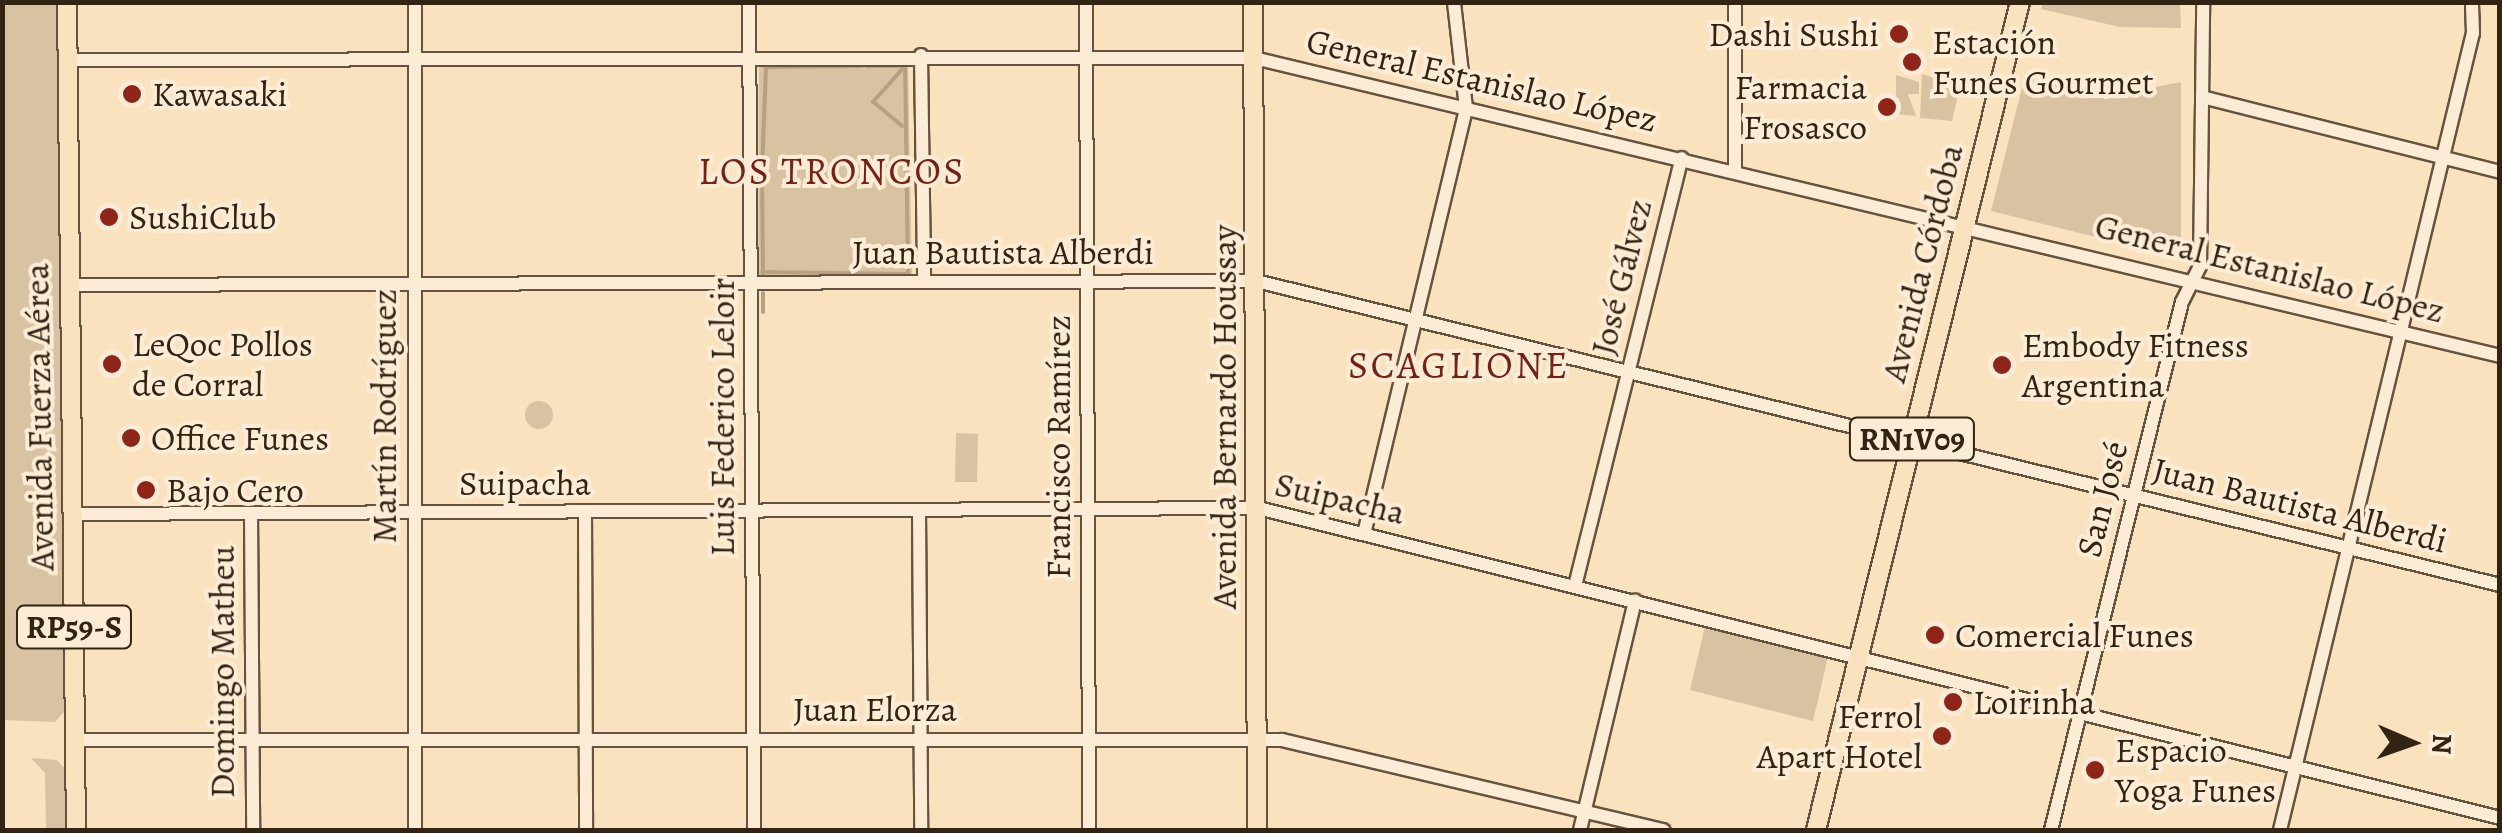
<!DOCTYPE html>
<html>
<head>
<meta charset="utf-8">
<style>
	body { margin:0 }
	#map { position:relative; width:2502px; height:833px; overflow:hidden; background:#fae2bf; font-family:Alegreya,serif }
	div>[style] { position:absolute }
	.green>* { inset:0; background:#d8c2a2 }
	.round { border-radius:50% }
	.stream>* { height:4px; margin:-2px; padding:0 2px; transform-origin:2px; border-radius:2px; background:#b6a185 }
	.roads { filter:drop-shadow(2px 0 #65533e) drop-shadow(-2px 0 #65533e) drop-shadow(0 2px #65533e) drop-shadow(0 -2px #65533e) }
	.minor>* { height:12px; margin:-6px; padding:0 6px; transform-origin:6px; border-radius:6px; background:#fcecd5 }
	.major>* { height:18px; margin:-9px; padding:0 9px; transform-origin:9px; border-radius:9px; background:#fae2bf }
	.dots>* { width:28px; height:28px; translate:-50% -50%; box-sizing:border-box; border:5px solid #fcecd5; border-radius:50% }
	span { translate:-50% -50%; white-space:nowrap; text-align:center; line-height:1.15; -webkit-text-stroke:8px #fcecd5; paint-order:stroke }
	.shield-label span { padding:2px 8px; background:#fcecd5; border:2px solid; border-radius:8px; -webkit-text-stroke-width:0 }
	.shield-label { font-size:32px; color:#332313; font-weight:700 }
	.poi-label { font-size:35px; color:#332313 }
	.right { translate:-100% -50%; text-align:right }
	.left { translate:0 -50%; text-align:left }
	.street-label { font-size:35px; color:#332313 }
	.neighbourhood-label { font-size:38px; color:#7a1f14; letter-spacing:2.5px }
	.frame { position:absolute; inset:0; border:5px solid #332313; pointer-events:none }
	.north { position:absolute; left:2362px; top:693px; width:100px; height:100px; -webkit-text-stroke:8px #fcecd5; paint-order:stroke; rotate:92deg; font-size:28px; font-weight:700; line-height:40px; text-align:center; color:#332313 }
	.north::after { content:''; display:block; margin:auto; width:35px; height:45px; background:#332313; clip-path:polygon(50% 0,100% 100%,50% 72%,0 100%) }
</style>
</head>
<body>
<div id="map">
	<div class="green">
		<i style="clip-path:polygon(3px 3px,60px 3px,69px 706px,55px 722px,3px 720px)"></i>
		<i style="clip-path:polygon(2043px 3px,2180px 3px,2181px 28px,2120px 27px,2041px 9px)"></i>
		<i style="clip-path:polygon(908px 62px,912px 276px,758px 276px,759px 67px)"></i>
		<i style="clip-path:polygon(1922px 74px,1960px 86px,1952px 121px,1920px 118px)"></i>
		<i style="clip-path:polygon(1896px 75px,1919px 82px,1919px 94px,1908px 94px,1916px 116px,1896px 114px)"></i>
		<i style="clip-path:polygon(2025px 76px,2105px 97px,2181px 82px,2181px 258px,1991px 211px)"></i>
		<i class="round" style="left:525px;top:401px;width:28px;height:28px"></i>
		<i style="clip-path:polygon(956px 433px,978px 434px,977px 482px,955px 482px)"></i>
		<i style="clip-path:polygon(1705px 626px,1828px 657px,1813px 721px,1690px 690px)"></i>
		<i style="clip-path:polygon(31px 758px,57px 760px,67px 771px,67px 830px,46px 830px,45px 773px)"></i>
	</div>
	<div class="stream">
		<i style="left:867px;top:66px;width:38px"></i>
		<i style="left:902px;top:126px;width:38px;rotate:-140deg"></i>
		<i style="left:873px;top:102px;width:48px;rotate:-48.4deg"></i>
		<i style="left:762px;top:171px;width:104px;rotate:-87.8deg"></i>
		<i style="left:766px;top:67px;width:96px;rotate:-0.6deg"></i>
		<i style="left:762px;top:176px;width:101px;rotate:89.4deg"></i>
		<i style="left:762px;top:272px;width:146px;rotate:0.8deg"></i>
		<i style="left:908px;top:274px;width:208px;rotate:-90.8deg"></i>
		<i style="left:763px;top:312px;width:19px;rotate:-90deg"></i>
	</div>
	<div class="roads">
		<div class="minor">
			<i style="left:415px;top:2px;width:828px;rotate:90deg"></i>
			<i style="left:749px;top:2px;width:828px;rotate:89.65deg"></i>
			<i style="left:1086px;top:2px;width:828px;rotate:89.79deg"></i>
			<i style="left:921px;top:55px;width:227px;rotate:89.2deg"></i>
			<i style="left:68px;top:60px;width:1186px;rotate:-0.1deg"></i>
			<i style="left:1254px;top:58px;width:1281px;rotate:13.45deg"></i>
			<i style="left:2202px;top:97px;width:307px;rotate:14.1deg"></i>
			<i style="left:1735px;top:171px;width:169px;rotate:-90deg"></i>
			<i style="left:70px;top:285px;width:1186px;rotate:-0.19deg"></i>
			<i style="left:1256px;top:281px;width:1281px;rotate:13.73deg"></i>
			<i style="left:919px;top:510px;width:320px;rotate:89.6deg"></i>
			<i style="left:585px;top:512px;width:318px;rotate:89.8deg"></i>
			<i style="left:73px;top:514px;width:1185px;rotate:-0.29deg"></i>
			<i style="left:1258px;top:508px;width:1280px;rotate:14.01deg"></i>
			<i style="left:251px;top:514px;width:316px;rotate:89.6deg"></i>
			<i style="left:1364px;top:534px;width:438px;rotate:-76.5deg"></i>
			<i style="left:1466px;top:108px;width:107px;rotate:-96.5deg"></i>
			<i style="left:1575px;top:586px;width:441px;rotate:-76deg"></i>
			<i style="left:75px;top:740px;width:1207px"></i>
			<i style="left:1282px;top:740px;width:392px;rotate:13.3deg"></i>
			<i style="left:1580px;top:830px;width:236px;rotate:-76.5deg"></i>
			<i style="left:2051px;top:830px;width:544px;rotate:-76.07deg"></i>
			<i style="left:2182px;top:302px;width:40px;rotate:-63.4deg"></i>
			<i style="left:2200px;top:266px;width:264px;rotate:-89.3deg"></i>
			<i style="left:2280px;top:830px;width:820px;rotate:-76.39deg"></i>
			<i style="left:2473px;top:33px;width:31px;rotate:-92deg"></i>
		</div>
		<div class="major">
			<i style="left:67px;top:2px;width:828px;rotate:89.38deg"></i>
			<i style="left:1253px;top:2px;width:828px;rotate:89.72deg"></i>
			<i style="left:1816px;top:830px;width:853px;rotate:-76.16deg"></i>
		</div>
	</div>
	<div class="dots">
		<i style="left:1899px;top:34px;background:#8f2418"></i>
		<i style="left:1912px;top:62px;background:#8f2418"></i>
		<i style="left:132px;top:94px;background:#8f2418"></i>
		<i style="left:1887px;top:107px;background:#8f2418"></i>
		<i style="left:109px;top:217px;background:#8f2418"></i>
		<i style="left:112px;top:364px;background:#8f2418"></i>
		<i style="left:2002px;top:365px;background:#8f2418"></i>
		<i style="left:131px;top:438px;background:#8f2418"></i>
		<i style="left:146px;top:490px;background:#8f2418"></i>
		<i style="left:1935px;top:635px;background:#8f2418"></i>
		<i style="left:1953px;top:702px;background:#8f2418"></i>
		<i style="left:1942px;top:736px;background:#8f2418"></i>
		<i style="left:2095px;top:770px;background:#8f2418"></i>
	</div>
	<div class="shield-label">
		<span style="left:1912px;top:439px">RN1V09</span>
		<span style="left:74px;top:627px">RP59-S</span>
	</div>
	<div class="poi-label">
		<span class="right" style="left:1879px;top:34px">Dashi Sushi</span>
		<span class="left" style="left:1932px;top:62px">Estación<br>Funes Gourmet</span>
		<span class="right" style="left:1867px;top:107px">Farmacia<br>Frosasco</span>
		<span class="left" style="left:152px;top:94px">Kawasaki</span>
		<span class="left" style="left:129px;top:217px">SushiClub</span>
		<span class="left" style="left:132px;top:364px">LeQoc Pollos<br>de Corral</span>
		<span class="left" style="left:2022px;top:365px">Embody Fitness<br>Argentina</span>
		<span class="left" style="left:151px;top:438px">Office Funes</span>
		<span class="left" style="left:166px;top:490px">Bajo Cero</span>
		<span class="left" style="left:1955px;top:635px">Comercial Funes</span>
		<span class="left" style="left:1973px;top:702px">Loirinha</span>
		<span class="right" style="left:1922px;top:736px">Ferrol<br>Apart Hotel</span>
		<span class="left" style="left:2115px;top:770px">Espacio<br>Yoga Funes</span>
	</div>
	<div class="street-label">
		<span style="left:1482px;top:80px;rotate:13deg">General Estanislao López</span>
		<span style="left:1003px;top:252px">Juan Bautista Alberdi</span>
		<span style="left:1922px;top:263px;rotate:-76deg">Avenida Córdoba</span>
		<span style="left:2270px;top:268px;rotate:14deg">General Estanislao López</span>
		<span style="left:1621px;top:277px;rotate:-76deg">José Gálvez</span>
		<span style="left:384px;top:416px;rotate:-90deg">Martín Rodríguez</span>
		<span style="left:39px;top:417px;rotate:-91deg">Avenida Fuerza Aérea</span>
		<span style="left:722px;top:417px;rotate:-90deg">Luis Federico Leloir</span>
		<span style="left:1224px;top:417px;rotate:-90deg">Avenida Bernardo Houssay</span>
		<span style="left:1058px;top:447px;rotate:-90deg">Francisco Ramírez</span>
		<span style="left:525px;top:483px">Suipacha</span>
		<span style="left:1340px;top:498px;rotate:13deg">Suipacha</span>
		<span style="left:2102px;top:499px;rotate:-76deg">San José</span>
		<span style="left:2300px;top:505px;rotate:14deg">Juan Bautista Alberdi</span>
		<span style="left:222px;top:672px;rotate:-90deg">Domingo Matheu</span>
		<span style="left:875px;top:709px">Juan Elorza</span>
	</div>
	<div class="neighbourhood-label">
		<span style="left:832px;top:172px">LOS TRONCOS</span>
		<span style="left:1459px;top:366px">SCAGLIONE</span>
	</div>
	<div class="frame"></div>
	<div class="north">N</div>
</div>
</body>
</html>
